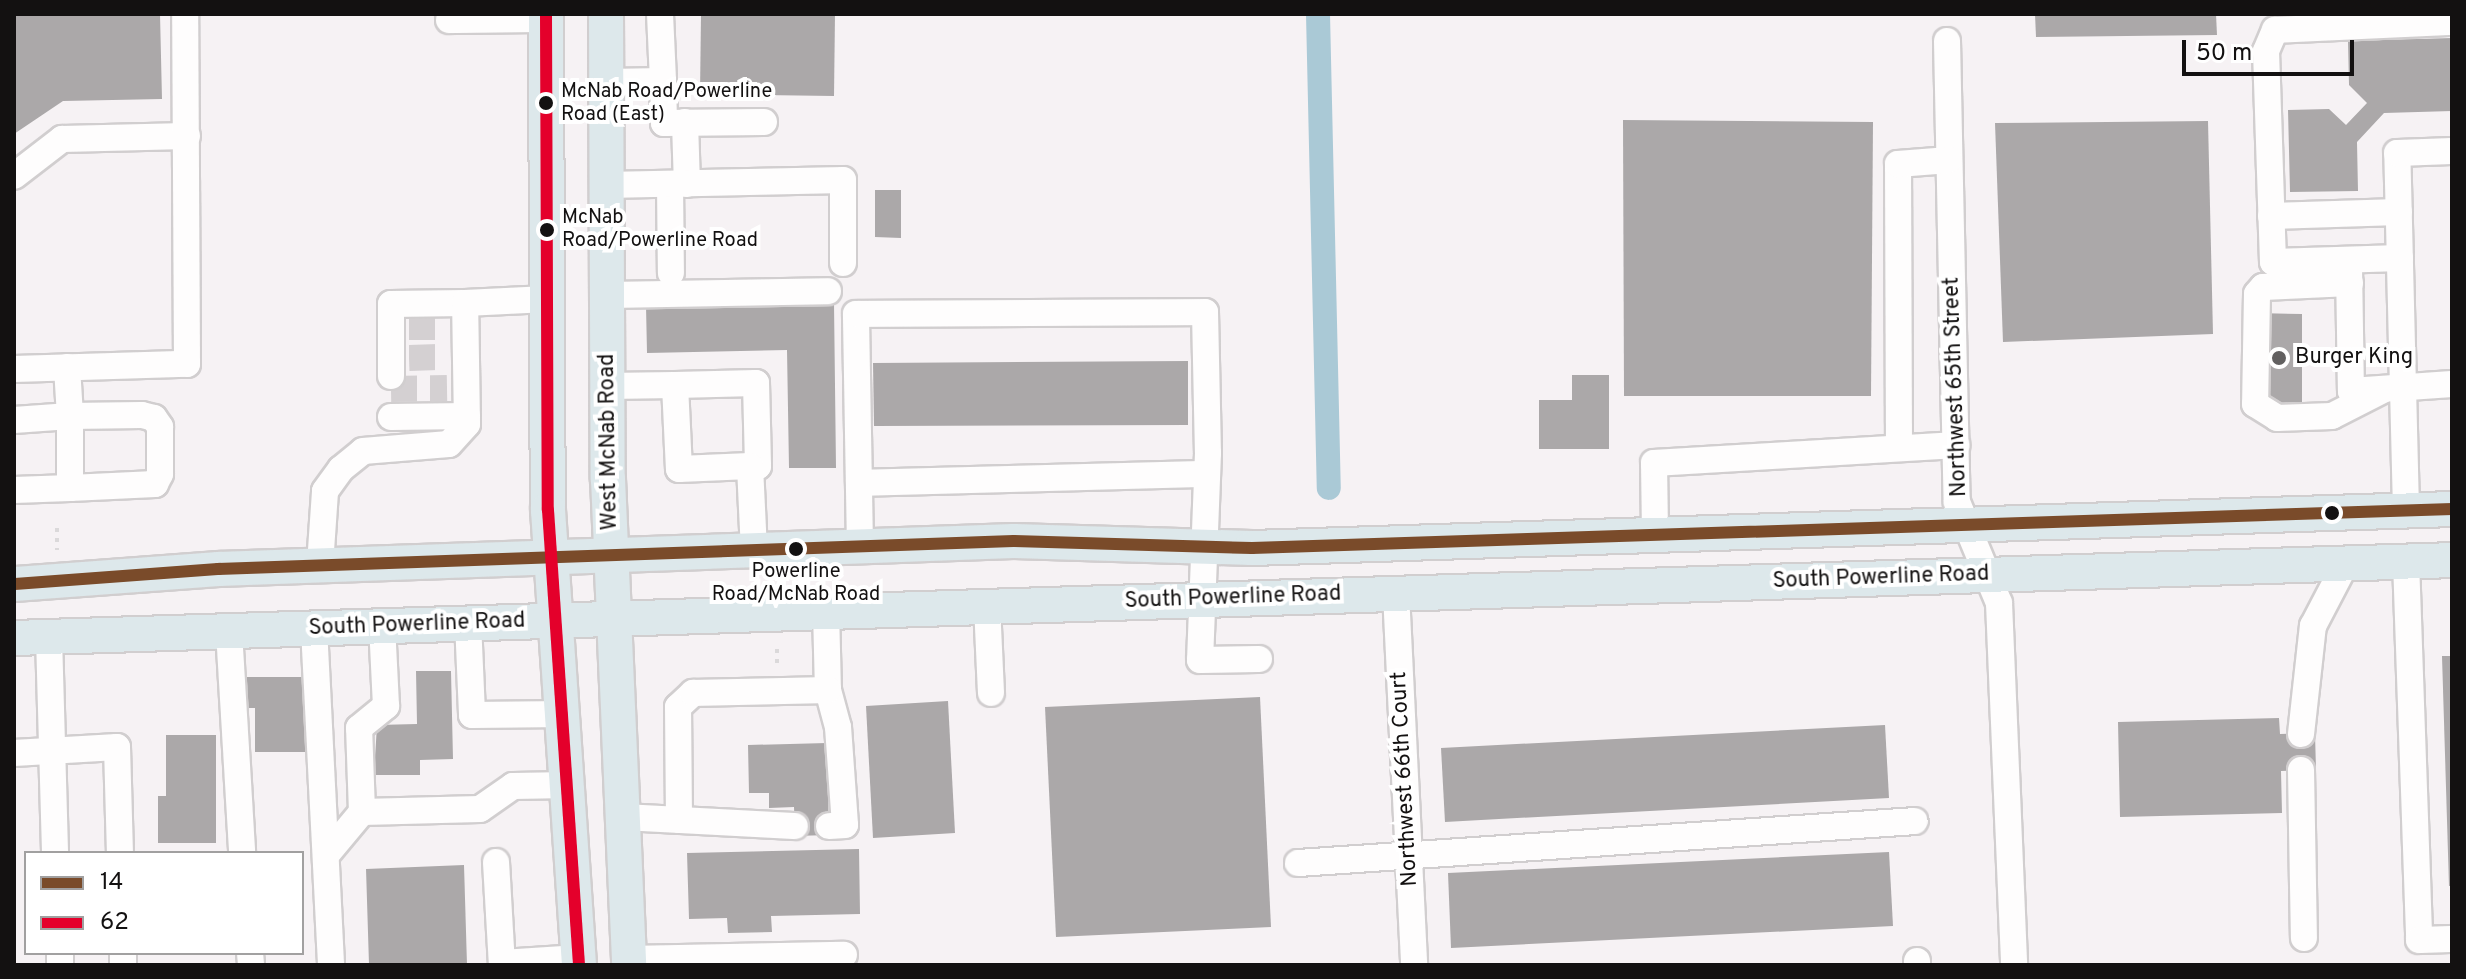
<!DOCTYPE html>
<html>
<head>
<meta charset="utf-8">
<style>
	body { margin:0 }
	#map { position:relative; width:2466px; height:979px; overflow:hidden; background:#f6f2f4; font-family:Overpass,sans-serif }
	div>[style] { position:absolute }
	.canal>* { height:24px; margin:-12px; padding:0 12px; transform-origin:12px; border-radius:12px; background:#aac9d6 }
	.building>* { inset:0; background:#aba8a9 }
	.minor-tunnel>* { height:26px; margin-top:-13px; transform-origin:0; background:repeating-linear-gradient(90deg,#d4d0d2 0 26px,transparent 0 39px) }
	.path>* { height:4px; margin-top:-2px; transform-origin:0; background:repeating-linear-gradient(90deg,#dbd9da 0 4px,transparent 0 10px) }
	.roads { filter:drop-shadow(2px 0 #d1cecf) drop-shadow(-2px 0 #d1cecf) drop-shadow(0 2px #d1cecf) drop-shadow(0 -2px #d1cecf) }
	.minor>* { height:26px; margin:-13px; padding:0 13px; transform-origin:13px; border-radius:13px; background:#fefdfd }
	.major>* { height:34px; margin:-17px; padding:0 17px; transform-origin:17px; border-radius:17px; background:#dde8eb }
	.bus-1>* { height:12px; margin:-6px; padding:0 6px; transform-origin:6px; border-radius:6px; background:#7a4b2a }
	.bus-2>* { height:12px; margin:-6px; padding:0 6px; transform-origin:6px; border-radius:6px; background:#e4002b }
	.dots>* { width:22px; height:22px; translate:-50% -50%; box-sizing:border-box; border:4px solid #fff; border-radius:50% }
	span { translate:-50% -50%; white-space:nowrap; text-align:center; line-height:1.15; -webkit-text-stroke:8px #fff; paint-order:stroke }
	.bus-label { font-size:20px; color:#131111 }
	.left { translate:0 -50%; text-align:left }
	.poi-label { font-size:22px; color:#131111 }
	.street-label { font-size:22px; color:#131111 }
	.frame { position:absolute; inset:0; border:16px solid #131111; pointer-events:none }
	.legend { position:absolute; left:24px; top:851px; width:280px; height:104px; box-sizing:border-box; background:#fff; border:2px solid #a1a0a0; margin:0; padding:10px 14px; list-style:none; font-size:24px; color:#131111 }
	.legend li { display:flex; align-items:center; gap:16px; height:40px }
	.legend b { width:40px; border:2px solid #a1a0a0 }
	.scale { position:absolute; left:2182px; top:40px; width:172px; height:36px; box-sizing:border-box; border:4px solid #131111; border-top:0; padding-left:10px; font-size:24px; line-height:28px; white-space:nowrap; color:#131111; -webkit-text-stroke:6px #fff; paint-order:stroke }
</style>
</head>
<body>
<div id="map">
	<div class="canal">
		<i style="left:1318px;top:14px;width:474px;rotate:88.7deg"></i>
	</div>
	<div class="building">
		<i style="clip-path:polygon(14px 14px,160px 14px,162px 99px,63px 101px,14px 134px)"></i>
		<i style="clip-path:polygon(701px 14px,835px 14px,834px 96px,700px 94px)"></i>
		<i style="clip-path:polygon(2035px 14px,2216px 14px,2217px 35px,2036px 37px)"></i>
		<i style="clip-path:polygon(2452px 38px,2452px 111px,2384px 113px,2357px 142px,2358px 191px,2290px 192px,2288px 110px,2329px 109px,2346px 125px,2367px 103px,2349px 85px,2348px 41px)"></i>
		<i style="clip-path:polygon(1623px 120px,1873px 122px,1871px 396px,1624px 396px)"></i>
		<i style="clip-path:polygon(2208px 121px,2213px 334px,2003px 342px,1995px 123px)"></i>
		<i style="clip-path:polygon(875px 190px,901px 190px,901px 238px,875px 237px)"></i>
		<i style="clip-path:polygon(834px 303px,836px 468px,789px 468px,787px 350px,647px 353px,646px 306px)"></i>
		<i style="clip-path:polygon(2255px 313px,2302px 314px,2302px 402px,2256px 404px)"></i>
		<i style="clip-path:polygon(1188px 361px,1188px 425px,874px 426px,873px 363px)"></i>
		<i style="clip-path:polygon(1572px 375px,1609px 375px,1609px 449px,1539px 449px,1539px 400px,1572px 400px)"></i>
		<i style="clip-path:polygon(2442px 656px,2452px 656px,2452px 886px,2449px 886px)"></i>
		<i style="clip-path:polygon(416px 671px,451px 671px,453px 759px,420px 760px,420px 775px,374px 775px,377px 725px,417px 724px)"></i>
		<i style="clip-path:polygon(237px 677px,308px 677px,309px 752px,255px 752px,255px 708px,237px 708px)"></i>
		<i style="clip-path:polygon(1260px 697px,1271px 927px,1056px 937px,1045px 707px)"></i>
		<i style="clip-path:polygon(948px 701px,955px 833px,873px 838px,866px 706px)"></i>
		<i style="clip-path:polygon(2279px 718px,2280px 734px,2315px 733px,2316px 770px,2281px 771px,2282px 813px,2120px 817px,2118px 722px)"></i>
		<i style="clip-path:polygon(1885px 725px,1889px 798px,1445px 822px,1441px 748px)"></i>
		<i style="clip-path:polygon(166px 735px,216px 735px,216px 843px,158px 843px,158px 796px,166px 796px)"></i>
		<i style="clip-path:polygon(827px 743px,829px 835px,795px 836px,794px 807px,769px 808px,769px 793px,749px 793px,748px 745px)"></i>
		<i style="clip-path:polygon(859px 849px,860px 914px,771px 916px,772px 932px,728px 933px,727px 918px,689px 919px,687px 853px)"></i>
		<i style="clip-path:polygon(1889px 852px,1893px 926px,1451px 948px,1448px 873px)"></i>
		<i style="clip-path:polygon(464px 865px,467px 965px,369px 965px,366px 869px)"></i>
	</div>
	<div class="minor-tunnel">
		<i style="left:409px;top:327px;width:37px"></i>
		<i style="left:409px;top:358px;width:37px;rotate:-2deg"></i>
		<i style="left:391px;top:389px;width:56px;rotate:-1deg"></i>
	</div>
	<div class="path">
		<i style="left:57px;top:528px;width:22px;rotate:90deg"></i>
		<i style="left:777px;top:649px;width:17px;rotate:90deg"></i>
	</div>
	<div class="roads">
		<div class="minor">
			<i style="left:660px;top:14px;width:67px;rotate:87.4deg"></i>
			<i style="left:449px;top:20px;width:97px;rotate:-0.6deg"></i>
			<i style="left:1947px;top:41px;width:461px;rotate:88.8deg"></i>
			<i style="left:1957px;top:502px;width:109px;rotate:67.4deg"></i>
			<i style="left:1999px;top:603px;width:362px;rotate:87.6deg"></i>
			<i style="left:607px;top:82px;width:56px;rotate:-1deg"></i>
			<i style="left:663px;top:81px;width:42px;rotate:88.6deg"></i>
			<i style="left:664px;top:123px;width:100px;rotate:-0.6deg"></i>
			<i style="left:685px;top:122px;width:62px;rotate:88.2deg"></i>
			<i style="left:14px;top:176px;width:61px;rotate:-37.6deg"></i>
			<i style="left:62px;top:139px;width:125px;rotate:-1.4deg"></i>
			<i style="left:670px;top:184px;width:89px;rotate:89.4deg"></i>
			<i style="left:607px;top:185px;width:236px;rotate:-1.2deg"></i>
			<i style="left:843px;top:180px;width:83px;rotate:90deg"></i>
			<i style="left:2271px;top:216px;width:128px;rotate:-1.8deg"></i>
			<i style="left:2400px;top:258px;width:127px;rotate:178.2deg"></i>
			<i style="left:2273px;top:262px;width:211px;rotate:-91.9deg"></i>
			<i style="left:2266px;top:51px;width:23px;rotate:-67deg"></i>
			<i style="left:2275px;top:30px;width:177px;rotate:-2.6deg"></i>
			<i style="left:2349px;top:267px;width:124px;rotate:89.1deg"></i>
			<i style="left:2351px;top:391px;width:101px;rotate:-4deg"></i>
			<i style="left:2350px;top:283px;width:87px;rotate:177.4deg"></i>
			<i style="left:2263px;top:287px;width:9px;rotate:131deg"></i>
			<i style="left:2257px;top:294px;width:110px;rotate:91deg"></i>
			<i style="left:2255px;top:404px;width:26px;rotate:32deg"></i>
			<i style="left:2277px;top:418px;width:55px;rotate:-2.1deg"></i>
			<i style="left:2332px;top:416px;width:55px;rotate:-27deg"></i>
			<i style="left:607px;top:295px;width:221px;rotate:-1deg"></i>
			<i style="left:14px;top:369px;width:173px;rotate:-1.7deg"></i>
			<i style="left:187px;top:364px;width:350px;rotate:-90.3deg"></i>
			<i style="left:391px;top:376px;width:72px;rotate:-90deg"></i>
			<i style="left:391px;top:304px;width:74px;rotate:-0.8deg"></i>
			<i style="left:675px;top:385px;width:81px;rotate:-1.4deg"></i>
			<i style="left:756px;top:383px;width:83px;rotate:88.6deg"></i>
			<i style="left:758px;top:466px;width:8px;rotate:180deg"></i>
			<i style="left:608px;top:386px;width:67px;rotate:-0.9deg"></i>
			<i style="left:675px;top:385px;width:84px;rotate:87.3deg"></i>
			<i style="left:679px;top:469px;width:71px;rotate:-2.4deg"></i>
			<i style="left:750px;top:466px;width:85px;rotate:87.3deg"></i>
			<i style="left:391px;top:417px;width:76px;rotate:-0.8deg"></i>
			<i style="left:14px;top:420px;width:56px;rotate:-4.1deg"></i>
			<i style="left:70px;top:416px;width:72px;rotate:-0.8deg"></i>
			<i style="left:142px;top:415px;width:12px;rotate:14deg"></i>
			<i style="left:154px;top:418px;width:11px;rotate:56deg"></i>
			<i style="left:160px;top:427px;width:47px;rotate:90deg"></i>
			<i style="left:160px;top:474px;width:11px;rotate:117deg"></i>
			<i style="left:155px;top:484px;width:85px;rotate:177.3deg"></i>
			<i style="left:70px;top:488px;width:72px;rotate:-90deg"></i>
			<i style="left:70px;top:416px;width:49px;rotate:-93.5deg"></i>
			<i style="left:1899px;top:448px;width:284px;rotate:-90.2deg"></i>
			<i style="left:1898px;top:164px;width:51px;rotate:-4.5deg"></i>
			<i style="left:859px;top:483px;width:348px;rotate:-1.5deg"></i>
			<i style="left:14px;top:490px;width:56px;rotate:-2deg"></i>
			<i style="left:2406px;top:510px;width:357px;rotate:-91.4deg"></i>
			<i style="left:2397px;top:153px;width:55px;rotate:-2.1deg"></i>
			<i style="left:1655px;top:533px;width:70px;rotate:-90.8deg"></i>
			<i style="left:1654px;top:463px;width:303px;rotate:-3.4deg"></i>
			<i style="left:860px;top:547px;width:233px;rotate:-91deg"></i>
			<i style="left:856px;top:314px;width:349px;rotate:-0.3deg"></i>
			<i style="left:1205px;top:312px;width:141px;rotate:88.8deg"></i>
			<i style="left:1208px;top:453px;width:207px;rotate:92.2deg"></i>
			<i style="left:1200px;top:660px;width:59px;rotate:-1deg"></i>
			<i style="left:2406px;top:561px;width:379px;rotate:88deg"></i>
			<i style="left:2419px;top:940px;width:33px;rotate:-2deg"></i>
			<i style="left:320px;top:565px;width:74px;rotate:-86.1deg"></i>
			<i style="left:325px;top:491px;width:27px;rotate:-54deg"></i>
			<i style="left:341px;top:469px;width:28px;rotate:-39deg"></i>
			<i style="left:363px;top:451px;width:86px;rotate:-4.7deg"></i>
			<i style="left:449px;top:444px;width:27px;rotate:-48deg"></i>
			<i style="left:467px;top:424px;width:121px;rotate:-90.9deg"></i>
			<i style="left:465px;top:303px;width:82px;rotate:-2.8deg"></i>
			<i style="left:1396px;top:593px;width:372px;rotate:87.2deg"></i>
			<i style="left:987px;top:605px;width:88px;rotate:87.4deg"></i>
			<i style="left:826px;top:610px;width:80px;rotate:88.6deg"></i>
			<i style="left:828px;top:690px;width:38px;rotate:75deg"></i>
			<i style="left:838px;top:727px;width:98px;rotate:85.9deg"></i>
			<i style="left:845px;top:825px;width:16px;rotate:176deg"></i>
			<i style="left:468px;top:622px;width:93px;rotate:87.5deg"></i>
			<i style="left:472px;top:715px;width:93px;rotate:-0.6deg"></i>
			<i style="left:314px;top:628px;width:337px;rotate:87.1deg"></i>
			<i style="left:229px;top:631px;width:222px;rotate:86.6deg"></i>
			<i style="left:49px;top:637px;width:216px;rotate:88.4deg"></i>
			<i style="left:2301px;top:734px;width:109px;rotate:-83.7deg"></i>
			<i style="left:2313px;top:626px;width:71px;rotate:-62.4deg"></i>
			<i style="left:14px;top:753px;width:103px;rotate:-3.3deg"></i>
			<i style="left:117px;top:747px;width:106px;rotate:88.4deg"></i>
			<i style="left:2301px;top:770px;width:168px;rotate:89deg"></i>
			<i style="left:362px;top:812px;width:118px;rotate:-1.5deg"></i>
			<i style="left:480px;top:809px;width:40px;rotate:-34.9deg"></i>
			<i style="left:513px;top:786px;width:56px;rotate:-1deg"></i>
			<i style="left:622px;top:817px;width:173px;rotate:3deg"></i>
			<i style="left:679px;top:820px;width:113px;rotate:-90.5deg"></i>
			<i style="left:678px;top:707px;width:21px;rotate:-43deg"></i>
			<i style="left:693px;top:693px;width:135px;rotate:-1.3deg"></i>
			<i style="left:327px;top:854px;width:55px;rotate:-50.2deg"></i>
			<i style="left:362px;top:812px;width:84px;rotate:-92deg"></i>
			<i style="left:359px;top:728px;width:35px;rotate:-39deg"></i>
			<i style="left:386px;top:706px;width:82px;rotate:-92.8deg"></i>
			<i style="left:496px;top:862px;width:103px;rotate:86.7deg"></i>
			<i style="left:1298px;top:863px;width:618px;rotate:-3.89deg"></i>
			<i style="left:60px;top:953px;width:12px;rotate:90deg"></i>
			<i style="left:123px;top:953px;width:12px;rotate:90deg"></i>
			<i style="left:250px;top:953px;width:12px;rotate:85deg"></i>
			<i style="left:628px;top:959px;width:216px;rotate:-1.1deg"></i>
			<i style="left:502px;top:963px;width:77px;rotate:-3.7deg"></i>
			<i style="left:1917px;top:965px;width:4px;rotate:-90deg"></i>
		</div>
		<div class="major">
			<i style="left:546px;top:14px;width:496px;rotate:89.8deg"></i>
			<i style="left:548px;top:510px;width:456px;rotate:86.1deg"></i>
			<i style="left:606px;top:14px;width:465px;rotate:89.8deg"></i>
			<i style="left:608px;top:479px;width:486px;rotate:87.5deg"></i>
			<i style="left:14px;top:584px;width:205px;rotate:-4.2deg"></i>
			<i style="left:218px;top:569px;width:796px;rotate:-2.01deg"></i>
			<i style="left:1014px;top:541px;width:238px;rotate:1.7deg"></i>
			<i style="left:1252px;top:548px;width:1201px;rotate:-1.86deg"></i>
			<i style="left:14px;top:638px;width:2439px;rotate:-1.83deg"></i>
		</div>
	</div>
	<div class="bus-1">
		<i style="left:14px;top:584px;width:205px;rotate:-4.2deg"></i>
		<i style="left:218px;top:569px;width:796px;rotate:-2.01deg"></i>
		<i style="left:1014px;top:541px;width:238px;rotate:1.7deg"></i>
		<i style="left:1252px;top:548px;width:1201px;rotate:-1.86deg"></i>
	</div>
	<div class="bus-2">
		<i style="left:546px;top:14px;width:496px;rotate:89.8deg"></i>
		<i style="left:548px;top:510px;width:456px;rotate:86.1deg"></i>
	</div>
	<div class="dots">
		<i style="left:546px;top:103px;background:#131111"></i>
		<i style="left:547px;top:230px;background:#131111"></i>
		<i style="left:2279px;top:358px;background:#626060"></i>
		<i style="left:2332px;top:513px;background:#131111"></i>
		<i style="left:796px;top:549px;background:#131111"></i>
	</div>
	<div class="bus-label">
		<span class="left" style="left:561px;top:104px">McNab Road/Powerline<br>Road (East)</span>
		<span class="left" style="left:562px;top:230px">McNab<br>Road/Powerline Road</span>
		<span style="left:796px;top:584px">Powerline<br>Road/McNab Road</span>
	</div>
	<div class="poi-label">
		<span class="left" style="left:2295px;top:358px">Burger King</span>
	</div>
	<div class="street-label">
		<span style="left:1956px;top:387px;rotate:-92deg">Northwest 65th Street</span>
		<span style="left:609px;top:442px;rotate:-91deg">West McNab Road</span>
		<span style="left:1881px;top:578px;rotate:-2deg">South Powerline Road</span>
		<span style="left:1233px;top:598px;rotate:-2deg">South Powerline Road</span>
		<span style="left:417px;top:625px;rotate:-2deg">South Powerline Road</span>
		<span style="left:1405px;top:779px;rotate:-93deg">Northwest 66th Court</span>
	</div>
	<div class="frame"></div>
	<ul class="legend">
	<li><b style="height:10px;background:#7a4b2a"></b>14</li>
	<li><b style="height:10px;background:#e4002b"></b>62</li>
	</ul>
	<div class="scale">50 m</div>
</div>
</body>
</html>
